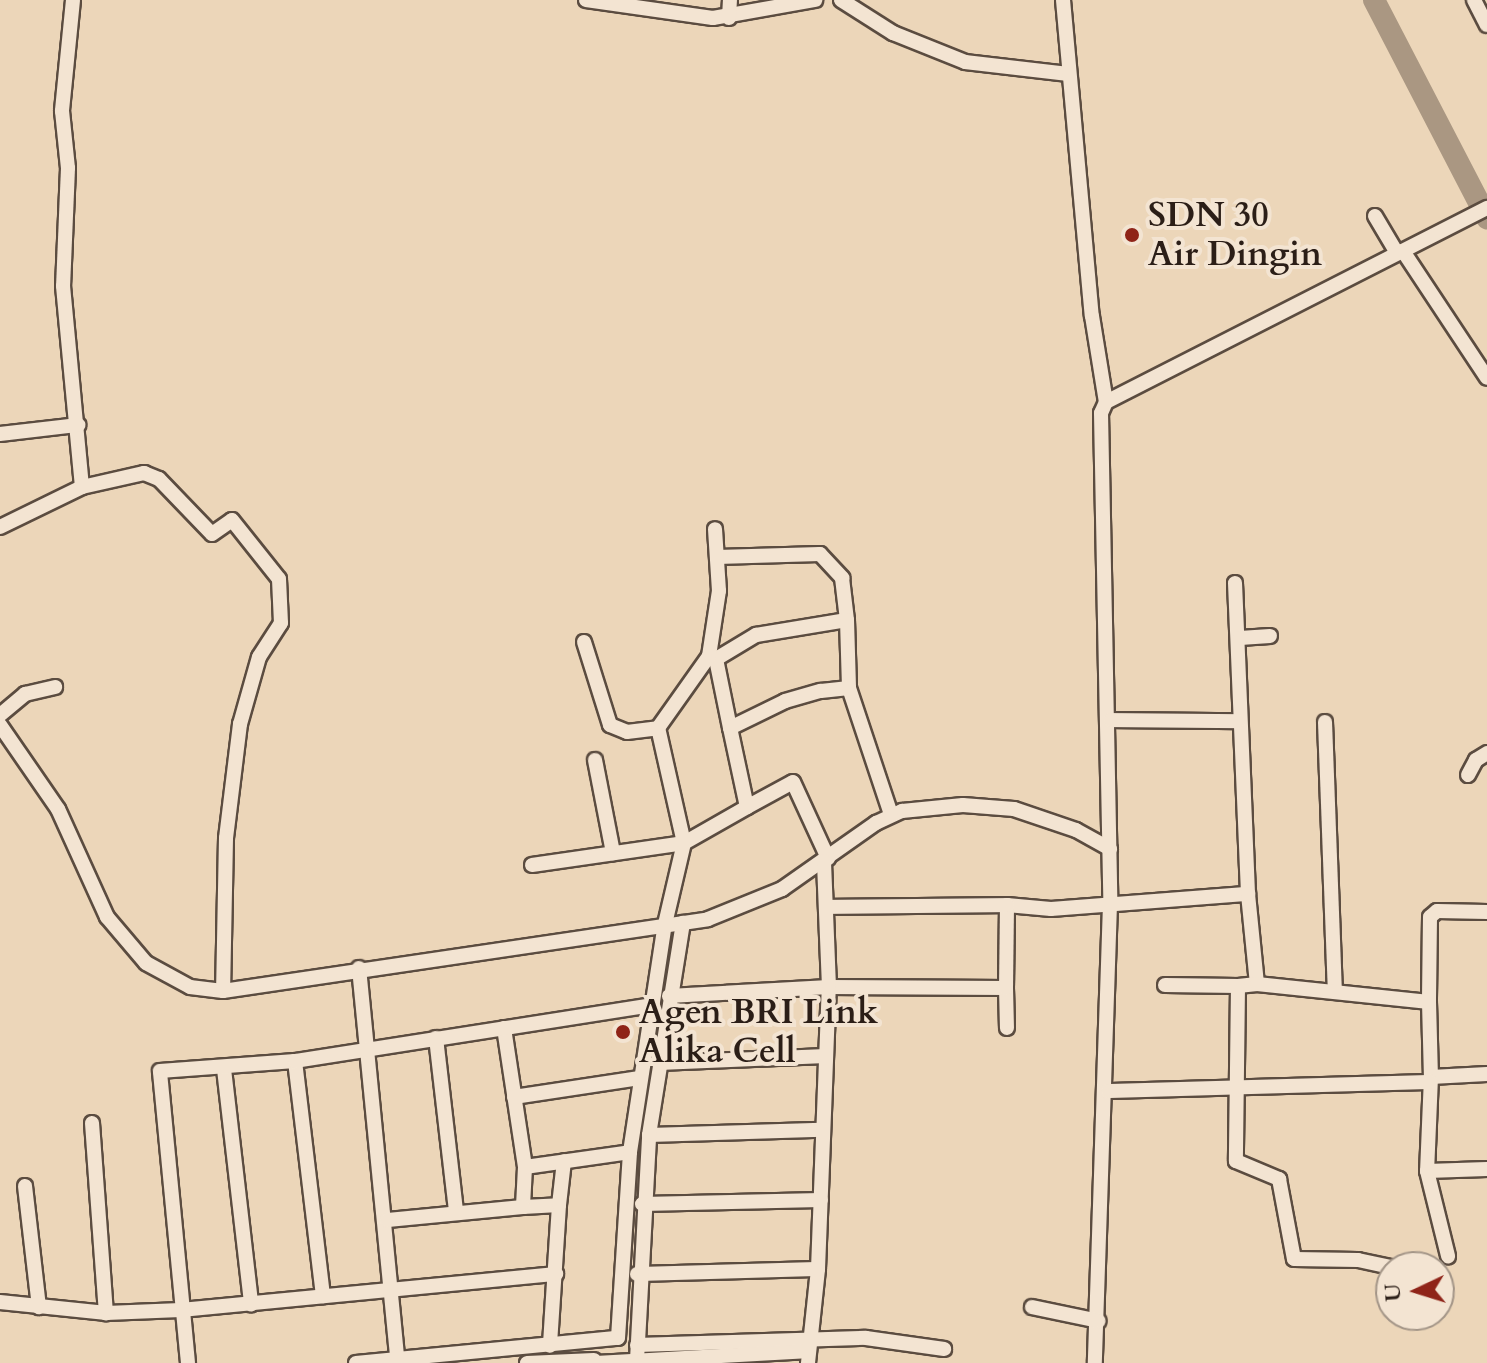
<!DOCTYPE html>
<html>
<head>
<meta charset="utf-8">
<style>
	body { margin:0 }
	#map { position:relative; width:1487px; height:1363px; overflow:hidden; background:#ecd6b9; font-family:Cardo,serif }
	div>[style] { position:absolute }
	.river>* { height:22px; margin:-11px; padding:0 11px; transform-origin:11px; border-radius:11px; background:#aa9782 }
	.roads { filter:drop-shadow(2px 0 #5b4c40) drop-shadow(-2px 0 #5b4c40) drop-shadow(0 2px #5b4c40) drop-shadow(0 -2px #5b4c40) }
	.minor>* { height:14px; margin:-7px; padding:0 7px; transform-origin:7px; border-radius:7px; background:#f3e4d2 }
	.dots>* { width:22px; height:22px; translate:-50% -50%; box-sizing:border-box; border:4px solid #f3e4d2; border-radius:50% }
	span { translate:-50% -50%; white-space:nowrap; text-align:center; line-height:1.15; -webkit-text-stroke:8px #f3e4d2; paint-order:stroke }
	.poi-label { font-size:34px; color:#2b1e17; font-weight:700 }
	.left { translate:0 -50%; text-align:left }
	.north { position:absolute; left:1375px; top:1251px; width:80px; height:80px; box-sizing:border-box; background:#f3e4d2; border:2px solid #a39587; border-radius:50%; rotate:266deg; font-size:22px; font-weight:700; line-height:32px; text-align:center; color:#2b1e17 }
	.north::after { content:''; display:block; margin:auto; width:28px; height:36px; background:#8f2418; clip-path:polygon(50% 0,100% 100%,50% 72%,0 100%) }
</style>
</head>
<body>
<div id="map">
	<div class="river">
		<i style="left:1374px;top:0;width:246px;rotate:62.6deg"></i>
	</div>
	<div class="roads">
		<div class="minor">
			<i style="left:73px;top:0;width:112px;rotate:95.7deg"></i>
			<i style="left:62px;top:111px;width:57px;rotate:84deg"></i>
			<i style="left:68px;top:168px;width:118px;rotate:92.4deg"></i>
			<i style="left:63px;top:286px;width:202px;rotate:84.6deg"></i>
			<i style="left:586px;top:0;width:128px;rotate:8.1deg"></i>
			<i style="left:713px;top:18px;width:104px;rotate:-10deg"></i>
			<i style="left:841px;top:0;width:62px;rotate:32.4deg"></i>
			<i style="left:893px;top:33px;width:78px;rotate:21.9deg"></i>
			<i style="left:965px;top:62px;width:104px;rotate:6.6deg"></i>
			<i style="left:1063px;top:0;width:317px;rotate:84.8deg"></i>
			<i style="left:1092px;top:316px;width:87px;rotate:80.8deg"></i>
			<i style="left:1106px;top:402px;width:12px;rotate:114deg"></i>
			<i style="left:1101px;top:413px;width:491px;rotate:88.9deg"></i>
			<i style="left:1110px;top:904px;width:459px;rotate:91.9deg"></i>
			<i style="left:1474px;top:0;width:28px;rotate:63deg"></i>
			<i style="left:729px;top:18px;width:18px;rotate:-87deg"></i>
			<i style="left:1375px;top:216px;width:43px;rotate:59.3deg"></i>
			<i style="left:1403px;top:251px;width:152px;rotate:56.5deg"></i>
			<i style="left:1106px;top:402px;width:428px;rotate:-27deg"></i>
			<i style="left:0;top:434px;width:79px;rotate:-6.6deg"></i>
			<i style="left:0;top:527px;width:91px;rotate:-26deg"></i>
			<i style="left:82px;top:487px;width:64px;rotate:-12.7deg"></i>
			<i style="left:144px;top:473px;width:16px;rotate:22deg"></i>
			<i style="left:159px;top:479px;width:76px;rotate:46.1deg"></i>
			<i style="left:212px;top:534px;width:24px;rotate:-35deg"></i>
			<i style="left:232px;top:520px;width:75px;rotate:51.5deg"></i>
			<i style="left:279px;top:579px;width:44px;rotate:87.4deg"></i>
			<i style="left:281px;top:623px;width:40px;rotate:122.9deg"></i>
			<i style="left:259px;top:657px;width:70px;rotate:105.8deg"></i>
			<i style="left:240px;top:724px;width:115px;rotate:97deg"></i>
			<i style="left:226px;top:838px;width:153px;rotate:91.1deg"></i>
			<i style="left:717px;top:557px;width:103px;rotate:-1.7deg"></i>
			<i style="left:820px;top:554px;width:33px;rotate:47deg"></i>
			<i style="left:842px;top:578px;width:42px;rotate:83.2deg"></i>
			<i style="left:1235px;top:583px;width:311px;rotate:87.6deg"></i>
			<i style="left:1240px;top:638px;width:30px;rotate:-4deg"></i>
			<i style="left:584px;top:642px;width:87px;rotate:72.6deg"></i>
			<i style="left:610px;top:725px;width:18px;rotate:22deg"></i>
			<i style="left:627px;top:732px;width:31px;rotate:-7deg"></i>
			<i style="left:709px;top:656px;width:8px;rotate:23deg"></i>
			<i style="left:716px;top:659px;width:70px;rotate:78.5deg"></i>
			<i style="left:716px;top:659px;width:47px;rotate:-31deg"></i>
			<i style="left:756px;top:635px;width:92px;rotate:-9.4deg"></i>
			<i style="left:847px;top:620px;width:68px;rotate:88.3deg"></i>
			<i style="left:0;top:715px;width:33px;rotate:-40deg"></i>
			<i style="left:25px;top:694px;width:31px;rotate:-13deg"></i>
			<i style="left:1111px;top:720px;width:127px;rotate:0.5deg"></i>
			<i style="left:1325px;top:722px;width:270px;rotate:87.9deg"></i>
			<i style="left:0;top:725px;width:102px;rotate:55.4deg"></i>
			<i style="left:58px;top:809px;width:119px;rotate:65.6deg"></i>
			<i style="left:107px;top:917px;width:60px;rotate:49.7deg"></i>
			<i style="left:146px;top:963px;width:50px;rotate:28.6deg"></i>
			<i style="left:190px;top:987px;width:33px;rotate:7deg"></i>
			<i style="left:223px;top:991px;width:490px;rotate:-8.4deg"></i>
			<i style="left:708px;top:919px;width:80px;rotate:-22.1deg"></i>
			<i style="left:782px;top:889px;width:115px;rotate:-35.1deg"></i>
			<i style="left:876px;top:823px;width:29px;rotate:-25deg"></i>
			<i style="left:902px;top:811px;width:61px;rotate:-5.6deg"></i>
			<i style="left:963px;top:805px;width:51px;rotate:4.5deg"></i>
			<i style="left:1014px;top:809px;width:65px;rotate:18.7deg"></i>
			<i style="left:1076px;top:830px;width:39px;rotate:29deg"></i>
			<i style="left:595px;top:760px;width:95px;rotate:79deg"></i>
			<i style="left:1468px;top:775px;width:17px;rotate:-62deg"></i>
			<i style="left:1476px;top:760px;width:13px;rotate:-32deg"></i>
			<i style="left:747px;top:807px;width:52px;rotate:-28.5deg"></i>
			<i style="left:793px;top:782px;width:84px;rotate:65.3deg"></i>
			<i style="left:532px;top:865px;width:154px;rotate:-8.2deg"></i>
			<i style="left:684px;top:843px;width:73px;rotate:-29.7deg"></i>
			<i style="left:747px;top:807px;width:81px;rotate:-102.1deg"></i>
			<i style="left:730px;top:728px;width:61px;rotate:-26.1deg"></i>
			<i style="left:785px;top:701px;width:37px;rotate:-16deg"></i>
			<i style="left:821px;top:691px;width:28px;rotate:-6deg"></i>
			<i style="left:849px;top:688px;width:133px;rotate:71.6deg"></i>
			<i style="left:1007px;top:905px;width:44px;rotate:5.2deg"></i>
			<i style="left:1051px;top:909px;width:198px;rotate:-4.4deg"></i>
			<i style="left:1248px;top:894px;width:90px;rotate:84.3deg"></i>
			<i style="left:1257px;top:984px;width:19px;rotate:174deg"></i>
			<i style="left:1238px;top:986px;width:175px;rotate:90.7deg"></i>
			<i style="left:1236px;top:1161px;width:47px;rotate:22.7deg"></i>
			<i style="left:1279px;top:1179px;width:81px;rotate:79.4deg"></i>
			<i style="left:1294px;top:1259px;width:64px;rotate:0.9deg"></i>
			<i style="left:1358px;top:1260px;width:34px;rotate:12deg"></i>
			<i style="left:1487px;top:912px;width:50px;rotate:-178.9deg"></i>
			<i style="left:1437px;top:911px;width:9px;rotate:139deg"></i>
			<i style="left:1430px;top:917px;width:85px;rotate:90.7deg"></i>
			<i style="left:1429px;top:1002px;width:75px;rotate:88.5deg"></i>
			<i style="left:1431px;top:1077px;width:56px;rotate:-3.1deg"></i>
			<i style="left:359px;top:968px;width:393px;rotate:84.4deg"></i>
			<i style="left:1257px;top:984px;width:173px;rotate:6deg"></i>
			<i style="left:1165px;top:985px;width:73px;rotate:0.8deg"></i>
			<i style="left:1006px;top:988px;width:40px;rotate:88.6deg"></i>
			<i style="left:669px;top:996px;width:160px;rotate:-3.2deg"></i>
			<i style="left:829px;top:987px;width:177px;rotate:0.3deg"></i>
			<i style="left:1006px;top:988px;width:83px;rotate:-89.3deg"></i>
			<i style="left:1007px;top:905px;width:181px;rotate:179.4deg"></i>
			<i style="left:504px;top:1028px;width:141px;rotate:81.4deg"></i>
			<i style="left:525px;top:1167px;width:40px;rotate:92.9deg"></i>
			<i style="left:523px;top:1207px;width:36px;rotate:-3deg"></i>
			<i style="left:559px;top:1205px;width:141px;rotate:93.7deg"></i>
			<i style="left:436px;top:1038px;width:175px;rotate:83.4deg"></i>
			<i style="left:295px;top:1061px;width:237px;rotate:83.2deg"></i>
			<i style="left:659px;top:1063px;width:167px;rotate:-2.4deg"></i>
			<i style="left:224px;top:1069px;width:237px;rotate:83.4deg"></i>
			<i style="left:1431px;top:1077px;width:94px;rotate:92.4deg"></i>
			<i style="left:1427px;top:1171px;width:88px;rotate:76.1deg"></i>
			<i style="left:1108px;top:1091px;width:322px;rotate:-1.6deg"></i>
			<i style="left:514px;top:1097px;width:127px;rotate:-8.6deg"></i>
			<i style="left:92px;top:1123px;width:191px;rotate:85.8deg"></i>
			<i style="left:649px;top:1135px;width:173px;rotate:-1.7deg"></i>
			<i style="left:525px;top:1167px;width:106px;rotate:-8.1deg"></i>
			<i style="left:1427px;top:1171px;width:60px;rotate:-1.9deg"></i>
			<i style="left:25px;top:1186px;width:122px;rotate:83.4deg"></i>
			<i style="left:642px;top:1204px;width:179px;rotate:-1.3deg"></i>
			<i style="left:559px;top:1205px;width:44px;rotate:-83.5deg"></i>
			<i style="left:387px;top:1220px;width:137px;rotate:-5.5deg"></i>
			<i style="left:637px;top:1274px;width:181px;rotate:-1.6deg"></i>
			<i style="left:1439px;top:1290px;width:2px;rotate:27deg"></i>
			<i style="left:0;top:1302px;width:107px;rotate:5.9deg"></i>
			<i style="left:106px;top:1313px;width:75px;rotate:-2.3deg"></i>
			<i style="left:181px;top:1310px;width:377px;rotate:-5.5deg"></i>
			<i style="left:1032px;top:1307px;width:68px;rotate:11.8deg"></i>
			<i style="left:637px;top:1345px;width:229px;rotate:-1.8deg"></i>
			<i style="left:866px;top:1338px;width:79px;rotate:8deg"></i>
			<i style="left:637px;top:1360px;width:225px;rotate:-86.9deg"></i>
			<i style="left:649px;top:1135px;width:215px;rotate:-80.9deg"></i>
			<i style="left:188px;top:1363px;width:293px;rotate:-95.5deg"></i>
			<i style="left:160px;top:1071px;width:135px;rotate:-4.2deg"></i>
			<i style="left:295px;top:1061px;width:362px;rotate:-8.9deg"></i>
			<i style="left:356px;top:1363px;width:263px;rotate:-5.5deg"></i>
			<i style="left:618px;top:1338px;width:186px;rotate:-86.3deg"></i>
			<i style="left:630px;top:1152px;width:231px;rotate:-81.3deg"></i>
			<i style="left:665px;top:924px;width:83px;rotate:-76.8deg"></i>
			<i style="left:684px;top:843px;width:118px;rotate:-102.7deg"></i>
			<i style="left:658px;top:728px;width:88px;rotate:-54.7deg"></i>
			<i style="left:709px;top:656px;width:66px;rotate:-81.3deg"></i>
			<i style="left:719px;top:591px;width:62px;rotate:-93.7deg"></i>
			<i style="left:527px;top:1363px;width:67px;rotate:-2.6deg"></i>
			<i style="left:594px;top:1363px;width:214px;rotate:-3.2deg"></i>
			<i style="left:808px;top:1363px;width:95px;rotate:-83.9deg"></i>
			<i style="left:818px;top:1269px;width:282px;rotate:-87.8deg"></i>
			<i style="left:829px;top:987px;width:126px;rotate:-92.3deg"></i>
		</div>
	</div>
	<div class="dots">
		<i style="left:1132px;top:235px;background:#8f2418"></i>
		<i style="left:623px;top:1032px;background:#8f2418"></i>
	</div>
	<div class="poi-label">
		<span class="left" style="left:1148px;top:235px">SDN 30<br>Air Dingin</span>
		<span class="left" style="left:639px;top:1032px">Agen BRI Link<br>Alika Cell</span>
	</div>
	<div class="north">U</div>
</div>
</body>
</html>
